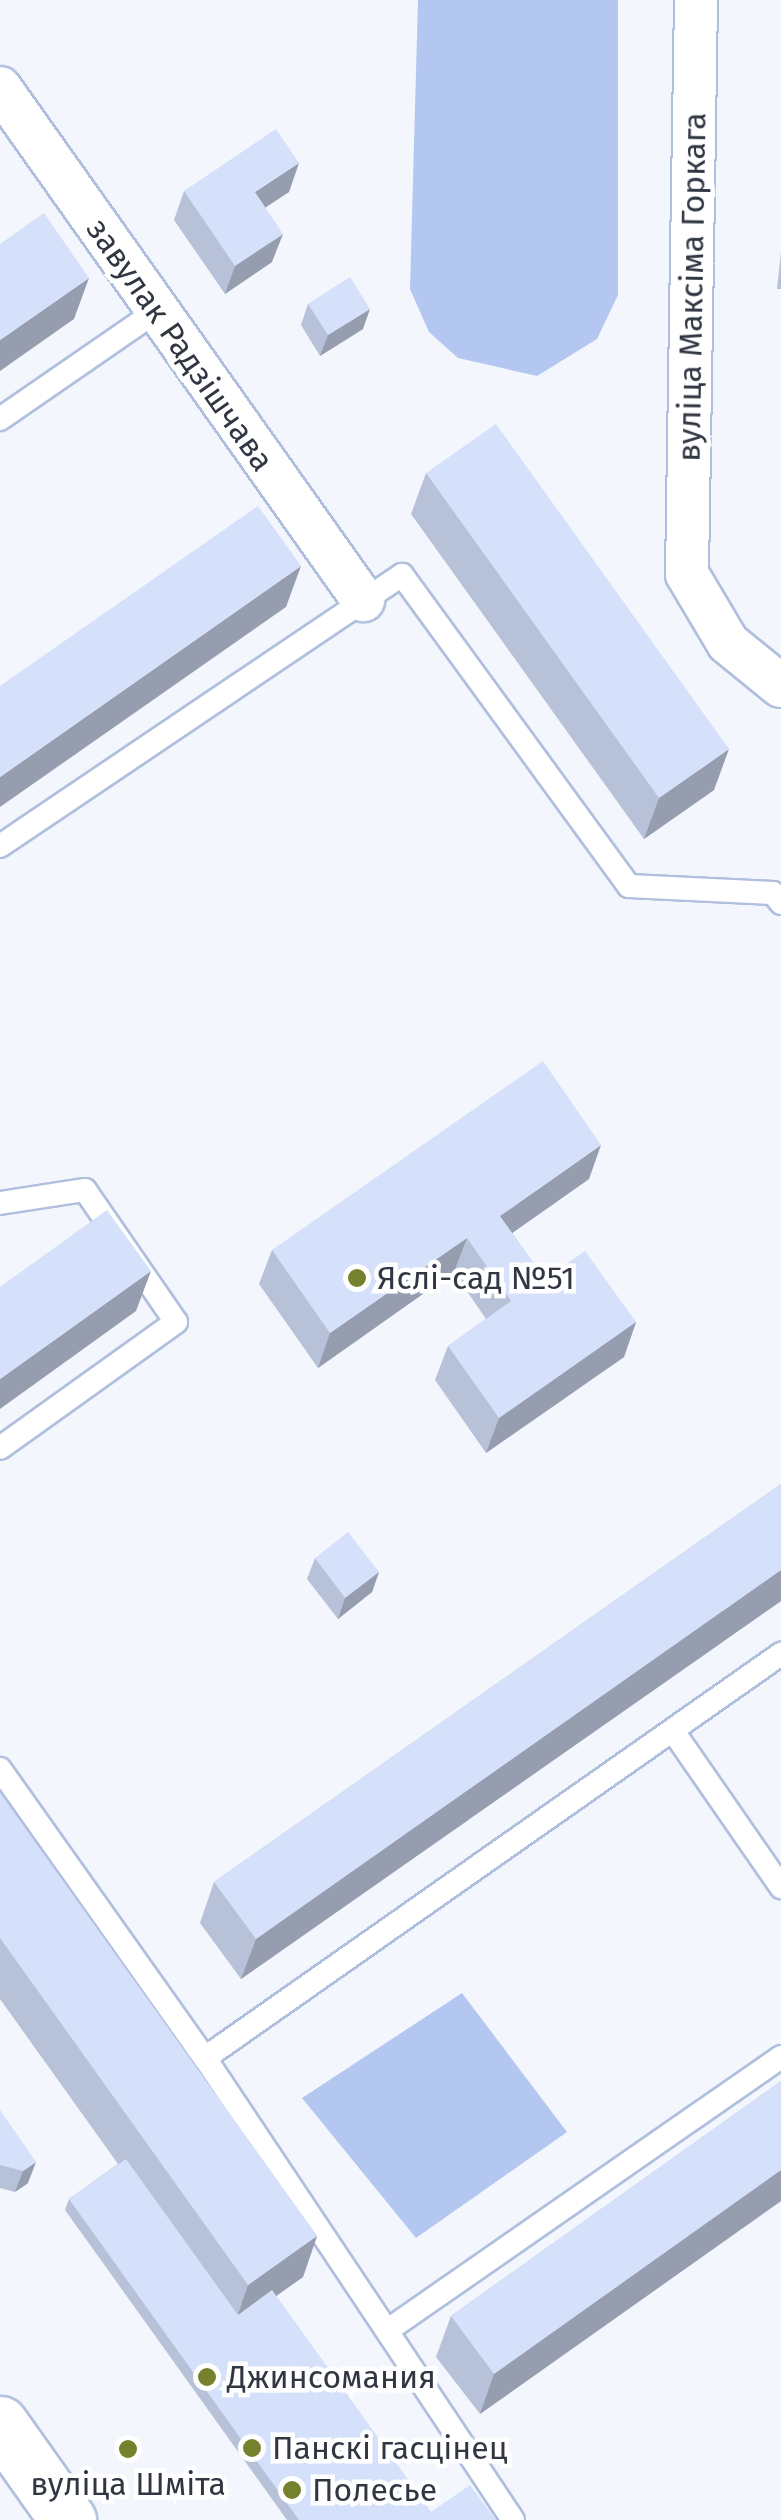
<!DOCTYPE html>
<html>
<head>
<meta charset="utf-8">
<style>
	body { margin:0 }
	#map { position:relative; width:781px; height:2520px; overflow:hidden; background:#f3f6fc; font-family:"Fira Sans",sans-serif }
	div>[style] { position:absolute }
	.green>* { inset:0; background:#b4c7f1 }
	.roads { filter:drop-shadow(2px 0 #b1bfde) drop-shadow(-2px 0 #b1bfde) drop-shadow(0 2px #b1bfde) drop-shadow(0 -2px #b1bfde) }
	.service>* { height:22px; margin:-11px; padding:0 11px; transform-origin:11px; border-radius:11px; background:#fff }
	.minor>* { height:42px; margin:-21px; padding:0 21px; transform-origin:21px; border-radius:21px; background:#fff }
	.primary>* { height:55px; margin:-27.5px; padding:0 27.5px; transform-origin:27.5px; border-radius:27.5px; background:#fff }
	.wall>* { inset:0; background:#b7c1d7 }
	.shaded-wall>* { inset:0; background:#959daf }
	.building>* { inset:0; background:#d5e0fa }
	.dots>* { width:28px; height:28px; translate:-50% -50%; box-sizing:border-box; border:5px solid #fff; border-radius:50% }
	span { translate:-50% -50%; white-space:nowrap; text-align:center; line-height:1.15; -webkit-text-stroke:9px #fff; paint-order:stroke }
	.street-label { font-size:32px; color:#313643 }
	.poi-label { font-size:32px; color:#313643 }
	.left { translate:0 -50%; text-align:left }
</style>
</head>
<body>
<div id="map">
	<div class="green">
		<i style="clip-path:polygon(418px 0,618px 0,618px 295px,597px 339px,537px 376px,458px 358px,429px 332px,410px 289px)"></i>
		<i style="clip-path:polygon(462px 1993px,567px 2132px,416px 2238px,302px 2098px)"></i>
	</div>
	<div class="roads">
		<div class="service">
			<i style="left:0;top:419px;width:188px;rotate:-34.6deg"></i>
			<i style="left:0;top:846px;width:485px;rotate:-34deg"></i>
			<i style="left:402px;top:575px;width:385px;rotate:53.9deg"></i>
			<i style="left:629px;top:886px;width:144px;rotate:2.8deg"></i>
			<i style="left:773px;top:893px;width:13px;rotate:51deg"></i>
			<i style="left:0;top:1203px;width:86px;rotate:-8.7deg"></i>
			<i style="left:85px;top:1190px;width:160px;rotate:55.4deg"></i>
			<i style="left:176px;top:1322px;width:216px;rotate:144.4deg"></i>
			<i style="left:673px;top:1731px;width:190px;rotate:55.3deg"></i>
			<i style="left:0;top:1769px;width:354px;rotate:54.7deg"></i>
			<i style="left:205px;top:2058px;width:704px;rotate:-35.05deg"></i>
			<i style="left:205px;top:2058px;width:555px;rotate:56.31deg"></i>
			<i style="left:391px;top:2328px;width:475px;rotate:-34.8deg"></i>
		</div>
		<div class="minor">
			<i style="left:696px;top:0;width:574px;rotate:90.9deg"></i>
			<i style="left:687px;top:574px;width:80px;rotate:59.3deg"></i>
			<i style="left:728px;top:643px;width:68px;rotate:39.1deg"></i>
			<i style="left:0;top:88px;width:628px;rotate:54.66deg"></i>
		</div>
		<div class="primary">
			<i style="left:0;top:2424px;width:118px;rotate:54.7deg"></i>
		</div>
	</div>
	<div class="wall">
		<i style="clip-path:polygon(184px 191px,289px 192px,265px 207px,272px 262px,225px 294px,174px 220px)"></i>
		<i style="clip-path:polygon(781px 252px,781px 289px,777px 289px)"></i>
		<i style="clip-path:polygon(308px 304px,363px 329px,320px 356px,301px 325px)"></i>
		<i style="clip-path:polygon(426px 473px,714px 790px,644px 839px,411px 514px)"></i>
		<i style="clip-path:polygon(589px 1179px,512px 1233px,545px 1279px,636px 1322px,624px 1357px,486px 1453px,435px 1380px,448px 1346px,486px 1319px,454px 1272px,318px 1368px,259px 1284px,272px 1250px)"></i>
		<i style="clip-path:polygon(781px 1484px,781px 1601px,241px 1979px,200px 1923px,214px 1882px)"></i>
		<i style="clip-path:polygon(315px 1558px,379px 1572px,372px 1592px,338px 1619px,307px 1579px)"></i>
		<i style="clip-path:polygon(0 1793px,317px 2236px,303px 2277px,276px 2296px,431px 2512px,496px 2520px,287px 2520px,65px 2210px,69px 2199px,118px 2164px,0 1999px)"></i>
		<i style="clip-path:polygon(781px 2081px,781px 2201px,480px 2414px,436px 2357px,451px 2316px)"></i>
		<i style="clip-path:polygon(0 2110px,28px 2183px,15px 2192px,0 2188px)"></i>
	</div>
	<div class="shaded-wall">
		<i style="clip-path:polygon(299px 163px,289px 192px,245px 221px,255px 192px)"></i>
		<i style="clip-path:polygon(283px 234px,272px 262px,225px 294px,235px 266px)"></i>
		<i style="clip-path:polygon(89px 278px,74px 319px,0 371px,0 340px)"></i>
		<i style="clip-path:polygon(370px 309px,363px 329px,320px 356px,328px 335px)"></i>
		<i style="clip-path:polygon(301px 566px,286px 607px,0 807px,0 777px)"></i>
		<i style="clip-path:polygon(729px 749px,714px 790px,644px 839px,659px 798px)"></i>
		<i style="clip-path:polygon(601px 1145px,589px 1179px,488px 1250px,500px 1216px)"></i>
		<i style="clip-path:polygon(467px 1238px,454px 1272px,318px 1368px,330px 1333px)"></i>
		<i style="clip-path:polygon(151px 1271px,136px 1311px,0 1409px,0 1379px)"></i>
		<i style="clip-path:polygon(636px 1322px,624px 1357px,486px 1453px,499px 1418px)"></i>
		<i style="clip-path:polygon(781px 1570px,781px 1601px,241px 1979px,256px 1939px)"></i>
		<i style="clip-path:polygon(379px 1572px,372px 1592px,338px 1619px,345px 1598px)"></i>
		<i style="clip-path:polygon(36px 2162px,28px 2183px,15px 2192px,23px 2171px)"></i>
		<i style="clip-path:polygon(781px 2170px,781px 2201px,480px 2414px,494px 2374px)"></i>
		<i style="clip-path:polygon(317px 2236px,303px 2277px,234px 2326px,248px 2285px)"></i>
	</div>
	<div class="building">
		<i style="clip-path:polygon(276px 129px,299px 163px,255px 192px,283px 234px,235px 266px,184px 191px)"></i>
		<i style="clip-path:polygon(44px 213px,89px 278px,0 340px,0 244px)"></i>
		<i style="clip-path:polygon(350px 277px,370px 309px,328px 335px,308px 304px)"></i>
		<i style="clip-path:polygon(496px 424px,729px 749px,659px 798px,426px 473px)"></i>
		<i style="clip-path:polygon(258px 506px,301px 566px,0 777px,0 686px)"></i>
		<i style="clip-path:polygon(543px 1061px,601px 1145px,500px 1216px,545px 1279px,585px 1251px,636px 1322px,499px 1418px,448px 1346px,511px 1301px,467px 1238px,330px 1333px,272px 1250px)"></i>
		<i style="clip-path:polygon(107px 1210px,151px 1271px,0 1379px,0 1287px)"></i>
		<i style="clip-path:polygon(781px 1484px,781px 1570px,256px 1939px,214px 1882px)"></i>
		<i style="clip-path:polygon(348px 1532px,379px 1572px,345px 1598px,315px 1558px)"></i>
		<i style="clip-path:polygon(0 1793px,317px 2236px,248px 2285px,0 1938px)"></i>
		<i style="clip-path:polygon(781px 2081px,781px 2170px,494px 2374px,451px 2316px)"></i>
		<i style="clip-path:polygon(0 2110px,36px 2162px,23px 2171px,0 2165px)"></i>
		<i style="clip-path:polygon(126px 2159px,238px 2315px,272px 2290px,431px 2512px,470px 2485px,496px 2520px,299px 2520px,69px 2199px)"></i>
	</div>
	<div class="dots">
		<i style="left:357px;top:1278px;background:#76812d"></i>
		<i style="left:207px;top:2377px;background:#76812d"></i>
		<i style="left:252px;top:2448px;background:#76812d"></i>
		<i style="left:128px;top:2449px;background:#76812d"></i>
		<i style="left:292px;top:2490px;background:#76812d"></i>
	</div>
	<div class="street-label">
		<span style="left:692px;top:287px;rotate:-89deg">вуліца Максіма Горкага</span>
		<span style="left:180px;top:345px;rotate:55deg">завулак Радзішчава</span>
	</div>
	<div class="poi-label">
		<span class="left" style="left:377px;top:1278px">Яслі-сад №51</span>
		<span class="left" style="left:227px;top:2377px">Джинсомания</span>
		<span class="left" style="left:272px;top:2448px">Панскі гасцінец</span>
		<span style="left:128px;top:2484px">вуліца Шміта</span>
		<span class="left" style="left:312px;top:2490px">Полесье</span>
	</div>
</div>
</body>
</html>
